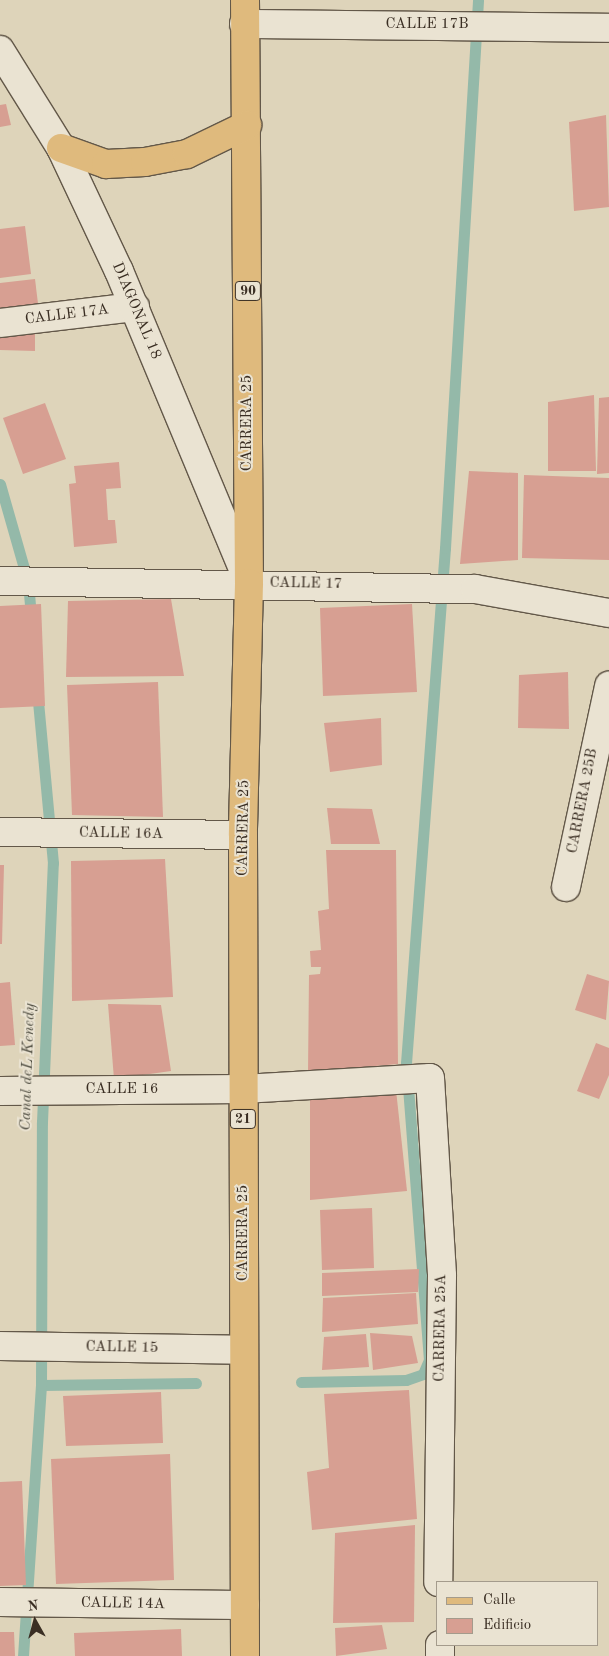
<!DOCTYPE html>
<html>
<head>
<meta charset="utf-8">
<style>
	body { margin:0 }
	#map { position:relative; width:609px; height:1656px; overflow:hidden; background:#ded4ba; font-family:"Old Standard TT",serif }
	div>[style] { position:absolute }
	.stream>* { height:11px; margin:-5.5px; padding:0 5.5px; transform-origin:5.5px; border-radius:5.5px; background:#94b9a9 }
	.building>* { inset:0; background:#d79f92 }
	.roads { filter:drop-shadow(1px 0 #635849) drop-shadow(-1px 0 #635849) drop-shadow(0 1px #635849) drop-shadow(0 -1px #635849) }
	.minor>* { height:28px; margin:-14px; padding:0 14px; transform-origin:14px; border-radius:14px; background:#eae3d2 }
	.secondary>* { height:28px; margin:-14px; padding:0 14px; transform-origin:14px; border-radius:14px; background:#eae3d2 }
	.primary>* { height:28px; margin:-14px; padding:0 14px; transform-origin:14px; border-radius:14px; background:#dfba7d }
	span { translate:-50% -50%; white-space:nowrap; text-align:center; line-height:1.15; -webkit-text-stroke:4px #eae3d2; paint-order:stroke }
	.shield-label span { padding:1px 4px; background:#eae3d2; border:1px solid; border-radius:4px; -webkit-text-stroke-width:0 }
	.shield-label { font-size:14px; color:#3a2e23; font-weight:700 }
	.street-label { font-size:15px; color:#3a2e23 }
	.water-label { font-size:16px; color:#4c4a3e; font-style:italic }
	.legend { position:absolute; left:436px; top:1581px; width:162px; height:65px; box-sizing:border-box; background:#eae3d2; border:1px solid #a49b8c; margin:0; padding:6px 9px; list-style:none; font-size:15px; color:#3a2e23 }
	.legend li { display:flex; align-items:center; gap:10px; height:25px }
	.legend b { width:25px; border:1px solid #a49b8c }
	.north { position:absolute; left:10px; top:1596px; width:50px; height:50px; -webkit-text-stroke:4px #eae3d2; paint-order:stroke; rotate:353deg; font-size:14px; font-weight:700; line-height:20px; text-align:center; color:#3a2e23 }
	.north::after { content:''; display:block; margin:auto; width:18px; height:22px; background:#3a2e23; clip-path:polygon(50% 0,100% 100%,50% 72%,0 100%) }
</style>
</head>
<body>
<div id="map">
	<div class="stream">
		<i style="left:0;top:484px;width:102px;rotate:74.1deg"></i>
		<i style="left:28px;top:582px;width:36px;rotate:85deg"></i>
		<i style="left:301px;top:1382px;width:105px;rotate:-1.1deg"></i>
		<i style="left:406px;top:1380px;width:18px;rotate:-19deg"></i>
		<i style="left:423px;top:1374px;width:15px;rotate:-67deg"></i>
		<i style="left:429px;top:1360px;width:298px;rotate:-94.4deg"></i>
		<i style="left:406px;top:1063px;width:516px;rotate:-85.67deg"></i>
		<i style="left:445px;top:548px;width:549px;rotate:-86.55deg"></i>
		<i style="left:41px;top:1385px;width:155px;rotate:-0.7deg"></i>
		<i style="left:23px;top:1656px;width:272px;rotate:-86.2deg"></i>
		<i style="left:41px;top:1385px;width:263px;rotate:-89.8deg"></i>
		<i style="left:42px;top:1122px;width:259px;rotate:-87.6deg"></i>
		<i style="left:53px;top:863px;width:172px;rotate:-95.3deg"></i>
	</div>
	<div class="building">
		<i style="clip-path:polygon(6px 104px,11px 125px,0 127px,0 105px)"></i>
		<i style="clip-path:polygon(606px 115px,609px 207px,574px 211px,569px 122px)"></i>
		<i style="clip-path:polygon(25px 226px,31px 274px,0 278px,0 229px)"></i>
		<i style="clip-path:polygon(35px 279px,39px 312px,0 317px,0 283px)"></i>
		<i style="clip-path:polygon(0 325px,35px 325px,35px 351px,0 350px)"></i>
		<i style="clip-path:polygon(594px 395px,596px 471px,548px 471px,548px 402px)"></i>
		<i style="clip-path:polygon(609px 397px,609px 473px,597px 474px,599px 398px)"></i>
		<i style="clip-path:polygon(45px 403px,66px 459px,23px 474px,3px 418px)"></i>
		<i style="clip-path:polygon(119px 462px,121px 488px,106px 489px,108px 520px,115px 520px,117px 543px,74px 547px,69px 484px,76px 483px,74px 466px)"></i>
		<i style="clip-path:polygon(469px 471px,518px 473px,518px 560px,460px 564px)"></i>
		<i style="clip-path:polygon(524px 475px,609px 478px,609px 560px,522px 558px)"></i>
		<i style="clip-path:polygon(171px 599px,184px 676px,66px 677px,68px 601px)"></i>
		<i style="clip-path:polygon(41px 604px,45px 706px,0 708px,0 606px)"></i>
		<i style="clip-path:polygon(412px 604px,417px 692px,323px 696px,320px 608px)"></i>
		<i style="clip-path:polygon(568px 672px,569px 729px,518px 728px,519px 675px)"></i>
		<i style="clip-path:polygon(158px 682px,163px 817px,72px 815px,67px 685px)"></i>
		<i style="clip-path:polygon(381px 718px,382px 765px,330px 772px,324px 723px)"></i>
		<i style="clip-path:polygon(327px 808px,372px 809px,380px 844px,331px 844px)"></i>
		<i style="clip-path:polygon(326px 850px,396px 850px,398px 1064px,308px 1072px,309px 975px,320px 974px,321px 967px,311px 967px,310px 951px,321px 950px,318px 911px,329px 909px)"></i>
		<i style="clip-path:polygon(165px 859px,173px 997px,72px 1001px,71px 861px)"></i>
		<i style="clip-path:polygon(0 865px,4px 865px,2px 944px,0 944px)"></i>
		<i style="clip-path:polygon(587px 974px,609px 981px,606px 1020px,575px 1010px)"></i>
		<i style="clip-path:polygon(10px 982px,15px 1045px,0 1046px,0 983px)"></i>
		<i style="clip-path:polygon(108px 1004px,161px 1005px,171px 1071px,114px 1079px)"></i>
		<i style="clip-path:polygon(596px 1043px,609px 1048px,609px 1075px,599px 1099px,577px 1091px)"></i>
		<i style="clip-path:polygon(396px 1090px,407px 1191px,310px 1200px,310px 1093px)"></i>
		<i style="clip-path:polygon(372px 1208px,374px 1268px,322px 1270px,320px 1210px)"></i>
		<i style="clip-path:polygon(419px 1269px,418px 1292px,322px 1296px,322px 1273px)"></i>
		<i style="clip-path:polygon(416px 1293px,418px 1324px,322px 1332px,323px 1298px)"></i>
		<i style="clip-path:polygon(370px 1333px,412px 1336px,418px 1363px,373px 1370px)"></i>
		<i style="clip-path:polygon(366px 1334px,369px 1367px,322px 1370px,324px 1337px)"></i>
		<i style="clip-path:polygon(409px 1390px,417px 1519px,312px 1530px,307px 1472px,329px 1468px,324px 1394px)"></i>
		<i style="clip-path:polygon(161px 1392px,163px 1443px,66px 1446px,63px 1396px)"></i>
		<i style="clip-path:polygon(170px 1454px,174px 1580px,56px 1584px,51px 1459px)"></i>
		<i style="clip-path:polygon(22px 1481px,26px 1585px,0 1586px,0 1482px)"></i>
		<i style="clip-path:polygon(415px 1525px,414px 1622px,333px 1623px,335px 1533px)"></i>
		<i style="clip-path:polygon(382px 1625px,387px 1649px,336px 1656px,335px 1628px)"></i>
		<i style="clip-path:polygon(181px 1629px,182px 1656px,75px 1656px,74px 1633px)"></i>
		<i style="clip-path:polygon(0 1632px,14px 1632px,15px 1656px,0 1656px)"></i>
	</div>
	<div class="roads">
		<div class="minor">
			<i style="left:244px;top:24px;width:365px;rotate:0.6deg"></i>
			<i style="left:0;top:323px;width:136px;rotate:-6.8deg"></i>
			<i style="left:0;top:581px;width:475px;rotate:1deg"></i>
			<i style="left:475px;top:589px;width:136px;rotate:10.2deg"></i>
			<i style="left:0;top:832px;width:243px;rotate:0.7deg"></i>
			<i style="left:566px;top:887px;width:206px;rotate:-77.9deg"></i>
			<i style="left:0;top:1091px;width:243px;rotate:-0.5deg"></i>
			<i style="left:243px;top:1089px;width:187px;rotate:-3.4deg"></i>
			<i style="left:430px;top:1078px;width:198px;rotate:86.5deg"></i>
			<i style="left:442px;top:1276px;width:306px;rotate:90.7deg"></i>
			<i style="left:0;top:1346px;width:244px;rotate:0.9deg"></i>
			<i style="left:0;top:1602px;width:245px;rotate:0.7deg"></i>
			<i style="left:440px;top:1645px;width:11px;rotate:90deg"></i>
		</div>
		<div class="secondary">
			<i style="left:0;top:50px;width:115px;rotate:58.1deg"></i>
			<i style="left:61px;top:148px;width:136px;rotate:64.8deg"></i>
			<i style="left:119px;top:271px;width:338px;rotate:67.4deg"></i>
		</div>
		<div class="primary">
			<i style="left:245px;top:0;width:583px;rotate:89.61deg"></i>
			<i style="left:249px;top:583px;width:252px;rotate:91.4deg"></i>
			<i style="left:243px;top:835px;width:821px;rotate:89.86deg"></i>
			<i style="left:61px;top:148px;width:48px;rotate:19.6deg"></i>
			<i style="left:106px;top:164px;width:39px;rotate:-3deg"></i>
			<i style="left:145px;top:162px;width:43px;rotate:-10.8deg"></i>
			<i style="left:187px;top:154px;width:67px;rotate:-25.8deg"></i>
		</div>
	</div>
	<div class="shield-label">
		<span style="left:248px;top:291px">90</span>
		<span style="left:243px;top:1119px">21</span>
	</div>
	<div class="street-label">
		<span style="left:427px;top:25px">CALLE 17B</span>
		<span style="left:136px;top:311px;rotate:67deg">DIAGONAL 18</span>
		<span style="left:67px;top:315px;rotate:-7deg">CALLE 17A</span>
		<span style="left:248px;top:423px;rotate:-90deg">CARRERA 25</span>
		<span style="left:306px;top:584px;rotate:1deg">CALLE 17</span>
		<span style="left:583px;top:801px;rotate:-79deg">CARRERA 25B</span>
		<span style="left:244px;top:828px;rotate:-89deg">CARRERA 25</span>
		<span style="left:121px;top:834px;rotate:1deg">CALLE 16A</span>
		<span style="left:122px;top:1090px">CALLE 16</span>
		<span style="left:244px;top:1233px;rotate:-90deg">CARRERA 25</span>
		<span style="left:441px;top:1328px;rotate:-89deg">CARRERA 25A</span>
		<span style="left:122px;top:1348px;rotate:1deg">CALLE 15</span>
		<span style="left:123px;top:1604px;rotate:1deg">CALLE 14A</span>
	</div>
	<div class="water-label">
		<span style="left:28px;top:1067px;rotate:-88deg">Canal deL Kenedy</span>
	</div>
	<ul class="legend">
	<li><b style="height:6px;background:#dfba7d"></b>Calle</li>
	<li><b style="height:14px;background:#d79f92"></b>Edificio</li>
	</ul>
	<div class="north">N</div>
</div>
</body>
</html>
